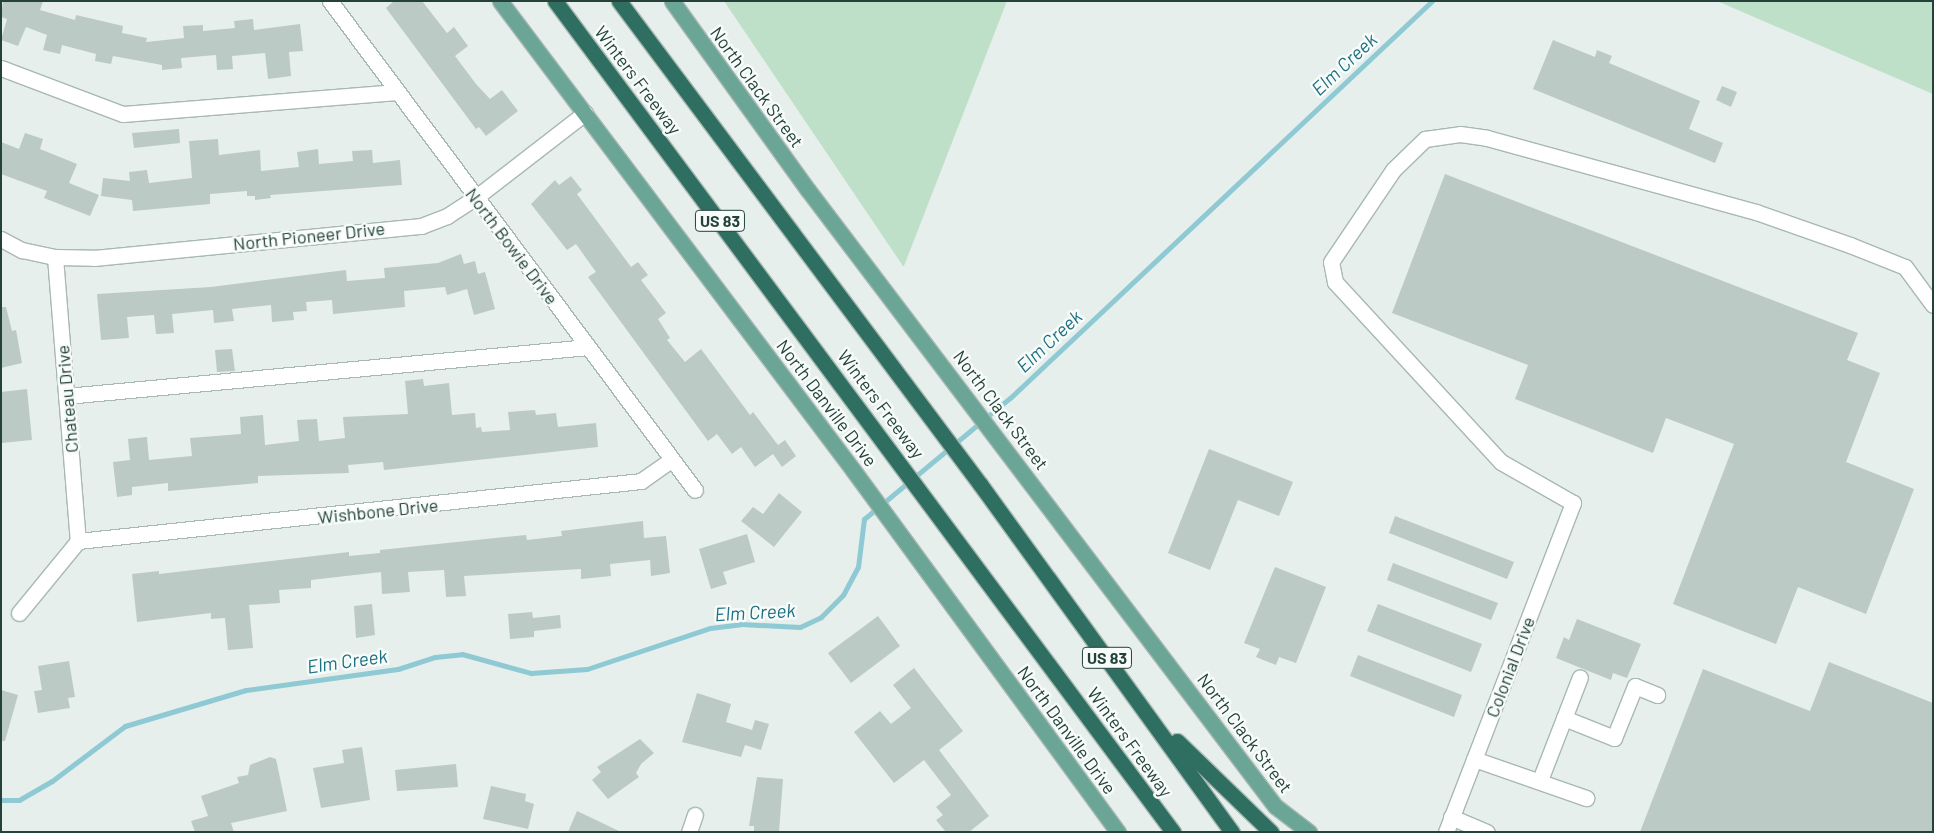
<!DOCTYPE html>
<html>
<head>
<meta charset="utf-8">
<style>
	body { margin:0 }
	#map { position:relative; width:1934px; height:833px; overflow:hidden; background:#e6efeb; font-family:Barlow,sans-serif }
	div>[style] { position:absolute }
	.green>* { inset:0; background:#bfe0c8 }
	.stream>* { height:5px; margin:-2.5px; padding:0 2.5px; transform-origin:2.5px; border-radius:2.5px; background:#8ec9d4 }
	.building>* { inset:0; background:#bbcac4 }
	.roads { filter:drop-shadow(1px 0 #a8b8b2) drop-shadow(-1px 0 #a8b8b2) drop-shadow(0 1px #a8b8b2) drop-shadow(0 -1px #a8b8b2) }
	.minor>* { height:15px; margin:-7.5px; padding:0 7.5px; transform-origin:7.5px; border-radius:7.5px; background:#fff }
	.major>* { height:15px; margin:-7.5px; padding:0 7.5px; transform-origin:7.5px; border-radius:7.5px; background:#6aa596 }
	.highway>* { height:15px; margin:-7.5px; padding:0 7.5px; transform-origin:7.5px; border-radius:7.5px; background:#2f6f62 }
	span { translate:-50% -50%; white-space:nowrap; text-align:center; line-height:1.15; -webkit-text-stroke:5px #f7fbf9; paint-order:stroke }
	.shield-label span { padding:1px 4px; background:#f7fbf9; border:1px solid; border-radius:4px; -webkit-text-stroke-width:0 }
	.shield-label { font-size:16px; color:#24423a; font-weight:700 }
	.street-label { font-size:18px; color:#24423a }
	.water-label { font-size:19px; color:#1c6f80; font-style:italic }
	.frame { position:absolute; inset:0; border:2px solid #24423a; pointer-events:none }
</style>
</head>
<body>
<div id="map">
	<div class="green">
		<i style="clip-path:polygon(724px 1px,1007px 1px,904px 266px,903px 266px)"></i>
		<i style="clip-path:polygon(1717px 1px,1933px 1px,1933px 94px)"></i>
	</div>
	<div class="stream">
		<i style="left:1px;top:800px;width:18px"></i>
		<i style="left:19px;top:800px;width:38px;rotate:-30deg"></i>
		<i style="left:52px;top:781px;width:91px;rotate:-37deg"></i>
		<i style="left:125px;top:726px;width:126px;rotate:-16.6deg"></i>
		<i style="left:246px;top:690px;width:153px;rotate:-7.9deg"></i>
		<i style="left:398px;top:669px;width:39px;rotate:-18deg"></i>
		<i style="left:435px;top:657px;width:27px;rotate:-6deg"></i>
		<i style="left:462px;top:654px;width:72px;rotate:15.4deg"></i>
		<i style="left:531px;top:673px;width:56px;rotate:-4.1deg"></i>
		<i style="left:587px;top:669px;width:130px;rotate:-18.4deg"></i>
		<i style="left:710px;top:628px;width:31px;rotate:-7deg"></i>
		<i style="left:741px;top:624px;width:59px;rotate:2.9deg"></i>
		<i style="left:800px;top:627px;width:23px;rotate:-25deg"></i>
		<i style="left:821px;top:617px;width:31px;rotate:-45deg"></i>
		<i style="left:843px;top:595px;width:32px;rotate:-62deg"></i>
		<i style="left:858px;top:567px;width:48px;rotate:-82.9deg"></i>
		<i style="left:864px;top:519px;width:190px;rotate:-39.7deg"></i>
		<i style="left:1010px;top:398px;width:579px;rotate:-43.25deg"></i>
	</div>
	<div class="building">
		<i style="clip-path:polygon(3px 1px,43px 1px,40px 10px,75px 20px,76px 15px,123px 26px,122px 33px,147px 38px,146px 42px,184px 38px,183px 26px,203px 25px,203px 31px,235px 28px,234px 21px,253px 19px,254px 30px,300px 24px,303px 51px,289px 52px,291px 76px,268px 79px,265px 53px,232px 56px,233px 69px,217px 70px,216px 55px,181px 58px,182px 68px,162px 70px,162px 65px,113px 56px,111px 64px,95px 61px,96px 54px,62px 45px,60px 54px,43px 50px,47px 35px,26px 27px,18px 46px,1px 40px,7px 19px,1px 17px)"></i>
		<i style="clip-path:polygon(394px 1px,422px 1px,447px 33px,454px 27px,468px 46px,455px 56px,476px 84px,490px 99px,502px 90px,518px 111px,486px 136px,479px 127px,476px 129px,386px 8px)"></i>
		<i style="clip-path:polygon(1553px 40px,1595px 57px,1597px 50px,1612px 56px,1609px 63px,1700px 101px,1689px 129px,1723px 143px,1715px 163px,1533px 89px)"></i>
		<i style="clip-path:polygon(1722px 86px,1737px 92px,1731px 107px,1716px 100px)"></i>
		<i style="clip-path:polygon(179px 129px,180px 143px,134px 148px,132px 133px)"></i>
		<i style="clip-path:polygon(25px 133px,43px 139px,40px 149px,77px 164px,69px 183px,99px 195px,90px 216px,44px 198px,47px 191px,1px 174px,1px 142px,19px 149px)"></i>
		<i style="clip-path:polygon(218px 139px,219px 155px,260px 150px,261px 171px,299px 167px,297px 152px,318px 149px,319px 164px,353px 161px,352px 151px,372px 150px,373px 163px,400px 160px,402px 185px,270px 195px,271px 198px,255px 200px,255px 196px,247px 196px,247px 191px,210px 194px,210px 204px,133px 211px,132px 200px,101px 196px,103px 178px,130px 181px,129px 172px,147px 170px,149px 183px,192px 178px,189px 141px)"></i>
		<i style="clip-path:polygon(1445px 174px,1858px 333px,1847px 360px,1880px 373px,1846px 462px,1914px 489px,1866px 614px,1798px 587px,1776px 644px,1673px 604px,1734px 444px,1666px 418px,1653px 453px,1515px 399px,1528px 365px,1392px 313px)"></i>
		<i style="clip-path:polygon(571px 176px,582px 190px,577px 194px,631px 267px,638px 262px,648px 275px,641px 280px,666px 313px,658px 319px,670px 338px,667px 340px,685px 362px,701px 349px,750px 415px,753px 412px,778px 445px,785px 440px,796px 456px,782px 467px,773px 454px,755px 467px,741px 447px,732px 454px,717px 434px,708px 441px,588px 277px,596px 272px,576px 244px,567px 250px,531px 204px,555px 180px,559px 185px)"></i>
		<i style="clip-path:polygon(461px 254px,464px 264px,475px 261px,478px 274px,485px 272px,495px 309px,474px 315px,467px 289px,447px 295px,445px 287px,404px 291px,405px 307px,333px 314px,332px 300px,306px 302px,307px 311px,293px 312px,294px 320px,272px 322px,271px 305px,232px 309px,234px 321px,214px 323px,213px 310px,172px 314px,174px 333px,156px 334px,154px 315px,127px 317px,129px 338px,101px 340px,97px 294px,211px 287px,346px 270px,347px 281px,385px 278px,384px 268px,438px 263px)"></i>
		<i style="clip-path:polygon(1px 307px,6px 307px,12px 331px,16px 330px,22px 363px,1px 368px)"></i>
		<i style="clip-path:polygon(232px 349px,235px 371px,217px 372px,215px 350px)"></i>
		<i style="clip-path:polygon(423px 379px,424px 386px,449px 383px,452px 415px,475px 413px,476px 428px,481px 427px,482px 432px,510px 430px,508px 412px,535px 410px,536px 415px,556px 413px,558px 427px,596px 423px,598px 447px,384px 470px,383px 462px,348px 465px,349px 473px,258px 476px,258px 483px,168px 491px,168px 483px,132px 487px,132px 495px,117px 497px,113px 462px,130px 460px,128px 439px,147px 437px,149px 460px,192px 456px,190px 438px,241px 434px,240px 417px,263px 415px,265px 445px,299px 441px,297px 420px,317px 419px,319px 441px,345px 438px,343px 417px,408px 414px,405px 381px)"></i>
		<i style="clip-path:polygon(27px 389px,32px 440px,1px 443px,1px 392px)"></i>
		<i style="clip-path:polygon(1209px 449px,1293px 482px,1279px 516px,1238px 500px,1210px 570px,1168px 553px)"></i>
		<i style="clip-path:polygon(779px 493px,802px 512px,774px 547px,741px 521px,753px 507px,763px 514px)"></i>
		<i style="clip-path:polygon(1395px 516px,1514px 562px,1507px 579px,1389px 533px)"></i>
		<i style="clip-path:polygon(643px 521px,644px 538px,666px 536px,670px 573px,651px 576px,650px 560px,610px 564px,611px 576px,581px 579px,581px 569px,464px 576px,466px 596px,446px 597px,444px 570px,408px 572px,410px 592px,382px 594px,381px 572px,311px 580px,311px 588px,279px 590px,280px 603px,249px 605px,253px 648px,228px 650px,225px 618px,211px 619px,211px 613px,137px 622px,132px 574px,159px 571px,159px 574px,349px 552px,349px 556px,380px 553px,380px 550px,495px 538px,526px 535px,527px 540px,562px 536px,561px 531px)"></i>
		<i style="clip-path:polygon(747px 534px,755px 562px,723px 572px,727px 584px,711px 589px,699px 549px)"></i>
		<i style="clip-path:polygon(1393px 563px,1498px 603px,1491px 620px,1387px 580px)"></i>
		<i style="clip-path:polygon(1275px 567px,1326px 587px,1296px 663px,1279px 657px,1276px 665px,1256px 657px,1260px 649px,1244px 643px)"></i>
		<i style="clip-path:polygon(372px 604px,375px 635px,356px 638px,354px 606px)"></i>
		<i style="clip-path:polygon(1378px 604px,1482px 644px,1471px 672px,1367px 631px)"></i>
		<i style="clip-path:polygon(532px 612px,533px 618px,560px 615px,561px 628px,534px 631px,534px 637px,510px 639px,508px 614px)"></i>
		<i style="clip-path:polygon(878px 616px,900px 646px,851px 683px,828px 653px)"></i>
		<i style="clip-path:polygon(1577px 619px,1641px 644px,1627px 678px,1613px 673px,1611px 680px,1556px 658px,1564px 637px,1569px 640px)"></i>
		<i style="clip-path:polygon(1358px 655px,1462px 695px,1454px 717px,1350px 676px)"></i>
		<i style="clip-path:polygon(69px 661px,75px 697px,68px 698px,70px 708px,38px 713px,34px 691px,42px 690px,38px 666px)"></i>
		<i style="clip-path:polygon(1829px 662px,1933px 703px,1933px 832px,1640px 832px,1703px 669px,1810px 711px)"></i>
		<i style="clip-path:polygon(914px 668px,963px 731px,939px 750px,989px 816px,969px 832px,946px 832px,936px 820px,943px 815px,936px 807px,951px 795px,924px 760px,894px 783px,854px 732px,880px 711px,891px 724px,911px 708px,893px 685px)"></i>
		<i style="clip-path:polygon(1px 690px,18px 695px,5px 741px,1px 741px)"></i>
		<i style="clip-path:polygon(697px 693px,731px 704px,726px 722px,752px 730px,755px 720px,769px 724px,761px 750px,745px 745px,741px 757px,682px 742px)"></i>
		<i style="clip-path:polygon(640px 739px,654px 753px,641px 764px,636px 773px,639px 777px,608px 799px,592px 780px,601px 772px,597px 767px)"></i>
		<i style="clip-path:polygon(362px 747px,370px 800px,321px 808px,313px 768px,344px 763px,342px 750px)"></i>
		<i style="clip-path:polygon(270px 757px,276px 759px,287px 811px,231px 823px,234px 832px,195px 832px,191px 821px,208px 816px,201px 796px,239px 783px,237px 777px,248px 775px,250px 765px)"></i>
		<i style="clip-path:polygon(456px 764px,458px 787px,397px 791px,395px 770px)"></i>
		<i style="clip-path:polygon(757px 777px,783px 779px,779px 832px,754px 832px,754px 826px,749px 826px)"></i>
		<i style="clip-path:polygon(491px 786px,526px 794px,525px 801px,534px 804px,528px 829px,483px 819px)"></i>
		<i style="clip-path:polygon(577px 811px,621px 832px,568px 832px)"></i>
	</div>
	<div class="roads">
		<div class="minor">
			<i style="left:330px;top:1px;width:610px;rotate:53.26deg"></i>
			<i style="left:1px;top:68px;width:130px;rotate:20.7deg"></i>
			<i style="left:123px;top:114px;width:275px;rotate:-4.6deg"></i>
			<i style="left:1px;top:239px;width:24px;rotate:28deg"></i>
			<i style="left:22px;top:250px;width:34px;rotate:12deg"></i>
			<i style="left:55px;top:257px;width:39px;rotate:1deg"></i>
			<i style="left:94px;top:258px;width:329px;rotate:-5.6deg"></i>
			<i style="left:421px;top:226px;width:28px;rotate:-21deg"></i>
			<i style="left:447px;top:216px;width:33px;rotate:-33deg"></i>
			<i style="left:475px;top:198px;width:139px;rotate:-37.7deg"></i>
			<i style="left:55px;top:257px;width:285px;rotate:85.4deg"></i>
			<i style="left:66px;top:396px;width:524px;rotate:-5.36deg"></i>
			<i style="left:78px;top:541px;width:566px;rotate:-6.08deg"></i>
			<i style="left:641px;top:481px;width:35px;rotate:-35deg"></i>
			<i style="left:19px;top:613px;width:93px;rotate:-50.7deg"></i>
			<i style="left:1564px;top:718px;width:54px;rotate:21.8deg"></i>
			<i style="left:1614px;top:738px;width:56px;rotate:-68deg"></i>
			<i style="left:1635px;top:686px;width:24px;rotate:22deg"></i>
			<i style="left:1474px;top:759px;width:119px;rotate:19.2deg"></i>
			<i style="left:1540px;top:780px;width:110px;rotate:-68.8deg"></i>
			<i style="left:1451px;top:817px;width:39px;rotate:23deg"></i>
			<i style="left:689px;top:832px;width:18px;rotate:-71deg"></i>
			<i style="left:1446px;top:832px;width:353px;rotate:-68.9deg"></i>
			<i style="left:1573px;top:503px;width:83px;rotate:-150.3deg"></i>
			<i style="left:1501px;top:462px;width:245px;rotate:-132.7deg"></i>
			<i style="left:1335px;top:282px;width:20px;rotate:-101deg"></i>
			<i style="left:1331px;top:262px;width:111px;rotate:-56deg"></i>
			<i style="left:1393px;top:170px;width:45px;rotate:-44.1deg"></i>
			<i style="left:1425px;top:139px;width:35px;rotate:-8deg"></i>
			<i style="left:1460px;top:134px;width:27px;rotate:8deg"></i>
			<i style="left:1487px;top:138px;width:279px;rotate:15.4deg"></i>
			<i style="left:1756px;top:212px;width:100px;rotate:19.3deg"></i>
			<i style="left:1850px;top:245px;width:59px;rotate:21.8deg"></i>
			<i style="left:1905px;top:267px;width:47px;rotate:53.6deg"></i>
		</div>
		<div class="major">
			<i style="left:500px;top:1px;width:587px;rotate:53.03deg"></i>
			<i style="left:853px;top:470px;width:449px;rotate:53.8deg"></i>
			<i style="left:672px;top:1px;width:233px;rotate:54.3deg"></i>
			<i style="left:808px;top:190px;width:773px;rotate:52.83deg"></i>
			<i style="left:1275px;top:806px;width:43px;rotate:37.4deg"></i>
		</div>
		<div class="highway">
			<i style="left:555px;top:1px;width:1036px;rotate:53.36deg"></i>
			<i style="left:619px;top:1px;width:603px;rotate:53.23deg"></i>
			<i style="left:980px;top:484px;width:430px;rotate:54.1deg"></i>
			<i style="left:1177px;top:741px;width:131px;rotate:44.1deg"></i>
		</div>
	</div>
	<div class="shield-label">
		<span style="left:720px;top:221px">US 83</span>
		<span style="left:1107px;top:658px">US 83</span>
	</div>
	<div class="street-label">
		<span style="left:638px;top:80px;rotate:53deg">Winters Freeway</span>
		<span style="left:757px;top:87px;rotate:54deg">North Clack Street</span>
		<span style="left:309px;top:236px;rotate:-6deg">North Pioneer Drive</span>
		<span style="left:512px;top:246px;rotate:53deg">North Bowie Drive</span>
		<span style="left:67px;top:399px;rotate:-95deg">Chateau Drive</span>
		<span style="left:827px;top:403px;rotate:53deg">North Danville Drive</span>
		<span style="left:881px;top:404px;rotate:53deg">Winters Freeway</span>
		<span style="left:1001px;top:410px;rotate:53deg">North Clack Street</span>
		<span style="left:378px;top:511px;rotate:-6deg">Wishbone Drive</span>
		<span style="left:1510px;top:667px;rotate:-69deg">Colonial Drive</span>
		<span style="left:1067px;top:730px;rotate:54deg">North Danville Drive</span>
		<span style="left:1245px;top:733px;rotate:53deg">North Clack Street</span>
		<span style="left:1130px;top:742px;rotate:54deg">Winters Freeway</span>
	</div>
	<div class="water-label">
		<span style="left:1344px;top:64px;rotate:-43deg">Elm Creek</span>
		<span style="left:1049px;top:341px;rotate:-43deg">Elm Creek</span>
		<span style="left:755px;top:612px;rotate:-3deg">Elm Creek</span>
		<span style="left:347px;top:661px;rotate:-8deg">Elm Creek</span>
	</div>
	<div class="frame"></div>
</div>
</body>
</html>
